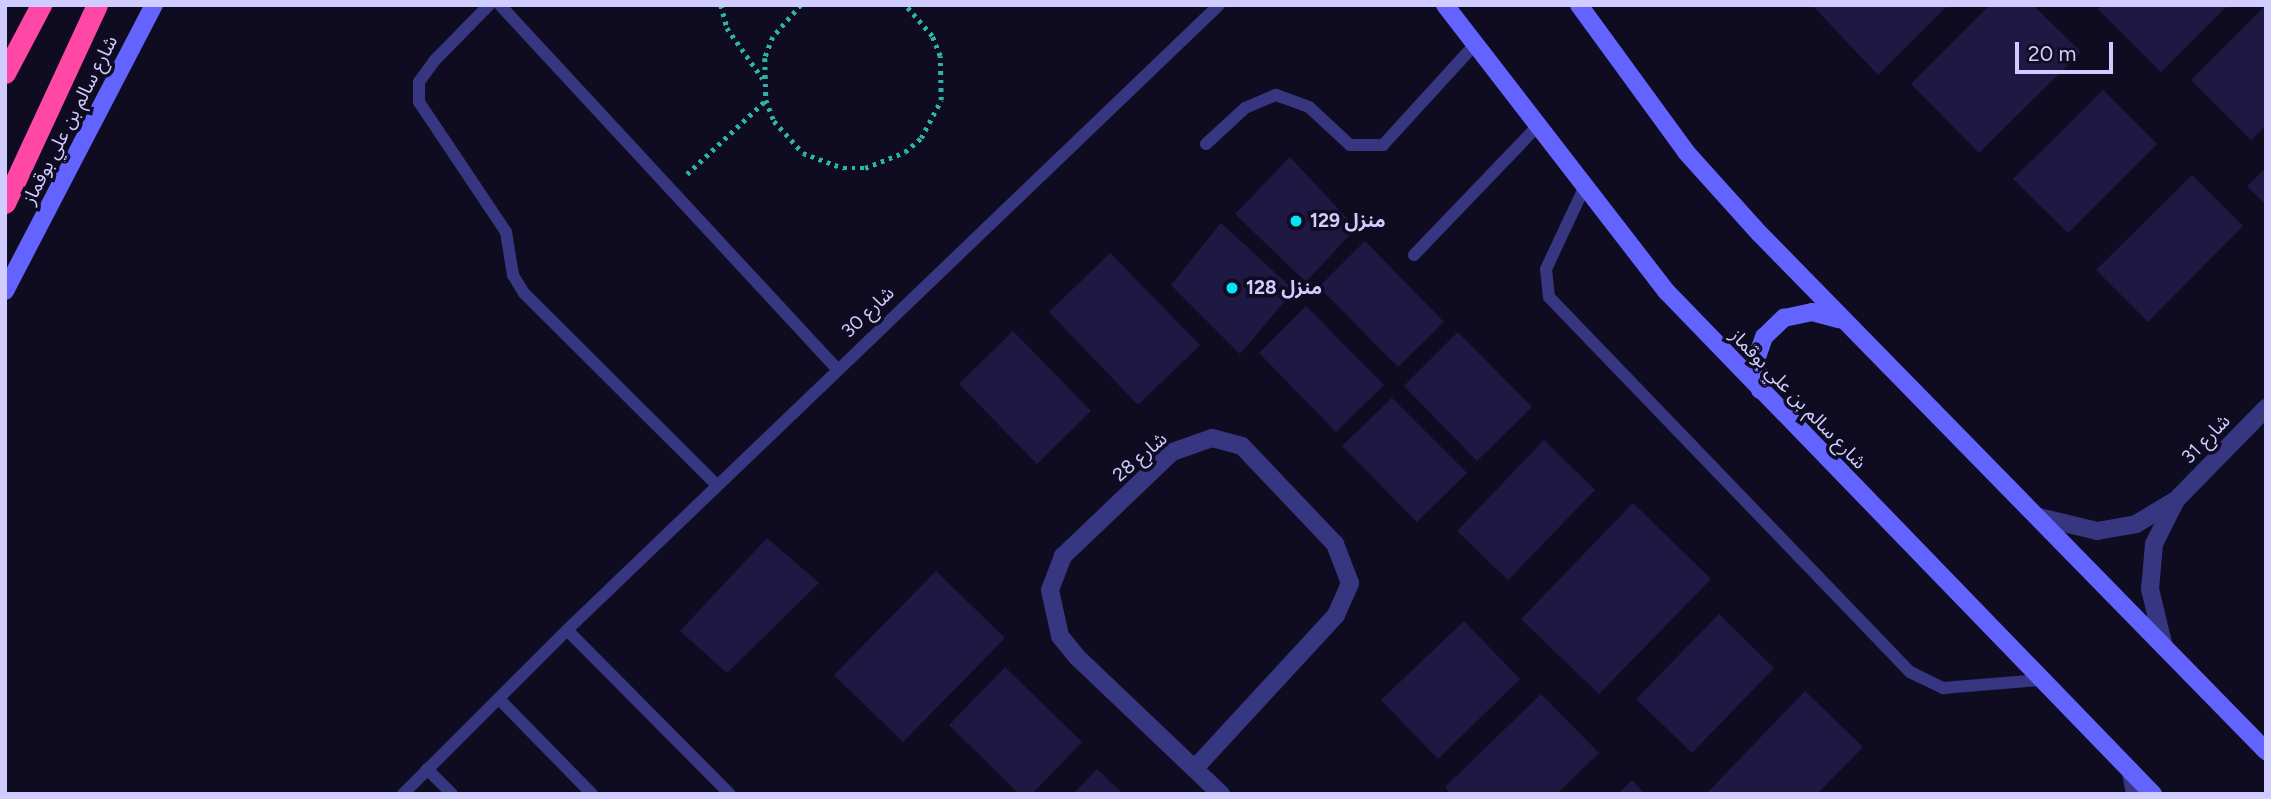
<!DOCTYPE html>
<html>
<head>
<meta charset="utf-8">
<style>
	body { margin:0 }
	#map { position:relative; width:2271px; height:799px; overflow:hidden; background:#0f0c21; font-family:Figtree,"Noto Sans Arabic",sans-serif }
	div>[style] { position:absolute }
	.building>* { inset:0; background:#1f1842 }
	.path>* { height:4.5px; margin-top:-2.25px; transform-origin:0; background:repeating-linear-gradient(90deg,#2bb4a8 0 3.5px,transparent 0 8.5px) }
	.service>* { height:12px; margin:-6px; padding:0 6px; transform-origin:6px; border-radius:6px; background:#373681 }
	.minor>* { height:18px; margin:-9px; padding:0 9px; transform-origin:9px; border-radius:9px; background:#373681 }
	.secondary>* { height:18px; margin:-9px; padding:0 9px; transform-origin:9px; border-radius:9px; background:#6364ff }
	.motorway>* { height:21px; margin:-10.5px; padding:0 10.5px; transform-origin:10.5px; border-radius:10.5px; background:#ff47a5 }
	.dots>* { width:19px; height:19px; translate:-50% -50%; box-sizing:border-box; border:4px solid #0f0c21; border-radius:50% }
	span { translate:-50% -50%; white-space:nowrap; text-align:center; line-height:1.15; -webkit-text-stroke:7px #0f0c21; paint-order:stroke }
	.street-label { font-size:19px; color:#d0ccff }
	.poi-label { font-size:19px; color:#d0ccff; font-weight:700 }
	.left { translate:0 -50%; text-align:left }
	.frame { position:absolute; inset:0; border:7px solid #d0ccff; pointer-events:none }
	.scale { position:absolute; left:2015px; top:42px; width:98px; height:32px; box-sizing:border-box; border:4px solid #d0ccff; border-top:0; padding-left:9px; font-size:21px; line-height:24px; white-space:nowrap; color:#d0ccff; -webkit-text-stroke:5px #0f0c21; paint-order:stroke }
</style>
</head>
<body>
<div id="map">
	<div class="building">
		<i style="clip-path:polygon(1812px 5px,1948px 5px,1878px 75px)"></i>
		<i style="clip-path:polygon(1990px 5px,2033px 5px,2081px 52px,1979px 153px,1911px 84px)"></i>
		<i style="clip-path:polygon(2102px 5px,2228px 5px,2161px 72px,2098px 9px)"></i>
		<i style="clip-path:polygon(2266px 5px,2266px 126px,2251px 140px,2191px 80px)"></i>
		<i style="clip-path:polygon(2103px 90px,2157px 144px,2068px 233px,2013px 179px)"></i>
		<i style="clip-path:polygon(1290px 157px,1356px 228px,1306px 282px,1235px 214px)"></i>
		<i style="clip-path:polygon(2266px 168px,2266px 205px,2247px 186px)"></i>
		<i style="clip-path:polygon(2192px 175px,2243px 226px,2148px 322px,2096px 270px)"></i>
		<i style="clip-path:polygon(1221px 223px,1294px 290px,1240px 354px,1171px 285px)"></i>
		<i style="clip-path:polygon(1365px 241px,1444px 322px,1398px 367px,1319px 287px)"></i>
		<i style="clip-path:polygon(1110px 253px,1200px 345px,1138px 405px,1049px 312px)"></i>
		<i style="clip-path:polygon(1306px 306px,1384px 385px,1336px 432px,1259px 353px)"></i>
		<i style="clip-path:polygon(1013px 331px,1091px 411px,1037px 464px,959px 384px)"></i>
		<i style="clip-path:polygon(1458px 332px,1532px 407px,1477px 461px,1404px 386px)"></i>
		<i style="clip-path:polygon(1392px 398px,1467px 473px,1417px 522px,1342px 446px)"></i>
		<i style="clip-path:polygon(1544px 440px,1595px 490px,1508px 580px,1457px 531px)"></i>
		<i style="clip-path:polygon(1633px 503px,1711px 579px,1599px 694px,1521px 619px)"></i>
		<i style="clip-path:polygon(767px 538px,819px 583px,727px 673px,680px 631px)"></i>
		<i style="clip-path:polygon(936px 571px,1005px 638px,903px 742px,834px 675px)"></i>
		<i style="clip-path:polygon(1719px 614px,1774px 668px,1692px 753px,1636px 699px)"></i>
		<i style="clip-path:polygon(1464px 621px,1520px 679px,1438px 759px,1381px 700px)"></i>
		<i style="clip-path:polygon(1005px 667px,1082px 742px,1032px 794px,1019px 794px,949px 725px)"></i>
		<i style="clip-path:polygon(1805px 691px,1863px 747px,1817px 794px,1706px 794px)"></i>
		<i style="clip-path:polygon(1541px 694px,1599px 753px,1557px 794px,1451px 794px,1445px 787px)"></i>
		<i style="clip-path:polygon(1097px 769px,1123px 794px,1073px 794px)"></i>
		<i style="clip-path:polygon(1632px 780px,1645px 794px,1618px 794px)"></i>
	</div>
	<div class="path">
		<i style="left:721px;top:5px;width:24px;rotate:75deg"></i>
		<i style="left:727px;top:28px;width:62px;rotate:54.8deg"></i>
		<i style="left:801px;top:5px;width:43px;rotate:131.2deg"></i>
		<i style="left:773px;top:37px;width:22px;rotate:111deg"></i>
		<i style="left:765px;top:58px;width:42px;rotate:88.6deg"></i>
		<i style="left:766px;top:100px;width:22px;rotate:69deg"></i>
		<i style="left:774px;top:121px;width:43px;rotate:47.8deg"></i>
		<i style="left:803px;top:153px;width:43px;rotate:20.6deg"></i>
		<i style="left:843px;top:168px;width:22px"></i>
		<i style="left:865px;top:168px;width:43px;rotate:-21.8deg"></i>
		<i style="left:905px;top:152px;width:21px;rotate:-41deg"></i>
		<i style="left:921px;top:138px;width:43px;rotate:-62.2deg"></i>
		<i style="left:941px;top:100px;width:44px;rotate:-91.3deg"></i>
		<i style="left:940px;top:56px;width:22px;rotate:-112deg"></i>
		<i style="left:932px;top:36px;width:41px;rotate:-131.1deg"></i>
		<i style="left:687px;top:174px;width:108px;rotate:-43.1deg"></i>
	</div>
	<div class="service">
		<i style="left:489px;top:5px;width:77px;rotate:134.5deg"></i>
		<i style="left:435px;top:60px;width:27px;rotate:126deg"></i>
		<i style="left:419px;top:82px;width:20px;rotate:90deg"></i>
		<i style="left:419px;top:102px;width:156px;rotate:56.2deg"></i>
		<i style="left:506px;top:232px;width:44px;rotate:80.8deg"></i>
		<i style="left:513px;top:275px;width:21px;rotate:59deg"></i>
		<i style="left:524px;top:293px;width:272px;rotate:44.9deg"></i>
		<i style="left:500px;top:5px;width:496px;rotate:47.2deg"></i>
		<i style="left:1206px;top:144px;width:53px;rotate:-42.7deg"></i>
		<i style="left:1245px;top:108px;width:34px;rotate:-23deg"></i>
		<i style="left:1276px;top:95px;width:35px;rotate:20deg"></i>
		<i style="left:1309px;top:107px;width:56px;rotate:42.8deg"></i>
		<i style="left:1350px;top:145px;width:33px"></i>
		<i style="left:1383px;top:145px;width:139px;rotate:-47.6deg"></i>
		<i style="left:1584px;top:188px;width:89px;rotate:115.1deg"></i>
		<i style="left:1546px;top:269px;width:28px;rotate:84deg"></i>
		<i style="left:1549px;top:297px;width:521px;rotate:46.09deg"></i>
		<i style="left:1910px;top:672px;width:37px;rotate:26deg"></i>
		<i style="left:1943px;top:688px;width:97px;rotate:-4.7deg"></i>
		<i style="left:1414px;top:255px;width:176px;rotate:-46.2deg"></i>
		<i style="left:567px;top:630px;width:903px;rotate:-43.79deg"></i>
		<i style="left:499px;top:699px;width:133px;rotate:45.6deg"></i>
		<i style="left:427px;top:769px;width:35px;rotate:45deg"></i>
		<i style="left:403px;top:794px;width:232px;rotate:-45deg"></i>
		<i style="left:567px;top:630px;width:231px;rotate:45.2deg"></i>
	</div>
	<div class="minor">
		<i style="left:2039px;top:517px;width:60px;rotate:13.6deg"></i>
		<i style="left:2097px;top:531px;width:40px;rotate:-10deg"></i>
		<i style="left:2136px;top:524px;width:47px;rotate:-31deg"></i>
		<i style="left:2176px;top:500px;width:129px;rotate:-45.6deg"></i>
		<i style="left:2164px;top:647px;width:60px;rotate:-103.6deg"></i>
		<i style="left:2150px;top:589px;width:45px;rotate:-84.9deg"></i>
		<i style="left:2154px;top:544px;width:49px;rotate:-63.4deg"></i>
		<i style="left:1195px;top:768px;width:208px;rotate:-47.3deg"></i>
		<i style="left:1336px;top:615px;width:35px;rotate:-66deg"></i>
		<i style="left:1350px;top:583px;width:42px;rotate:-111deg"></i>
		<i style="left:1335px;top:544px;width:135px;rotate:-133.5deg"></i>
		<i style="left:1242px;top:446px;width:31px;rotate:-165deg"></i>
		<i style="left:1212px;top:438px;width:42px;rotate:160.7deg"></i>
		<i style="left:1172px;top:452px;width:151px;rotate:136.3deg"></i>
		<i style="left:1063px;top:556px;width:36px;rotate:111deg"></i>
		<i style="left:1050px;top:590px;width:47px;rotate:77.7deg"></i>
		<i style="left:1060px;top:636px;width:27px;rotate:51deg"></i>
		<i style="left:1077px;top:657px;width:199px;rotate:43.6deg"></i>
		<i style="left:2131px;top:772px;width:22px;rotate:80deg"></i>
	</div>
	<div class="secondary">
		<i style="left:1445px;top:5px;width:363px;rotate:52.3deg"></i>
		<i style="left:1667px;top:292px;width:699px;rotate:45.93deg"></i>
		<i style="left:1579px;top:5px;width:182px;rotate:53.9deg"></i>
		<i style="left:1686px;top:152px;width:109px;rotate:48deg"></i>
		<i style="left:1759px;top:233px;width:725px;rotate:45.61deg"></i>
		<i style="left:5px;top:291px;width:322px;rotate:-62.5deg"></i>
		<i style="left:1760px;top:390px;width:27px;rotate:-100deg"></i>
		<i style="left:1755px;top:363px;width:28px;rotate:-71deg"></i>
		<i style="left:1764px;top:337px;width:28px;rotate:-44deg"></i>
		<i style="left:1784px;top:318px;width:29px;rotate:-12deg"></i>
		<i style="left:1812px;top:312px;width:28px;rotate:15deg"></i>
	</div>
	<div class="motorway">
		<i style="left:5px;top:73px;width:77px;rotate:-62.1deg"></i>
		<i style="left:5px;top:203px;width:218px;rotate:-65.1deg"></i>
	</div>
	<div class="dots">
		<i style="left:1296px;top:221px;background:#00e6f7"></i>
		<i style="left:1232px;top:288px;background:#00e6f7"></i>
	</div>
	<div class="street-label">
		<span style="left:70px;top:120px;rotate:-63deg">شارع سالم بن علي بوقماز</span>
		<span style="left:868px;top:312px;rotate:-44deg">شارع 30</span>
		<span style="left:1798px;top:399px;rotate:46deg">شارع سالم بن علي بوقماز</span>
		<span style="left:2206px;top:439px;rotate:-46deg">شارع 31</span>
		<span style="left:1140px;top:457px;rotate:-41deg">شارع 28</span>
	</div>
	<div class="poi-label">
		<span class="left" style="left:1310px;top:221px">منزل 129</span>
		<span class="left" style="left:1246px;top:288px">منزل 128</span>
	</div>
	<div class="frame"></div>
	<div class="scale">20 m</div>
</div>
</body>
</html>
